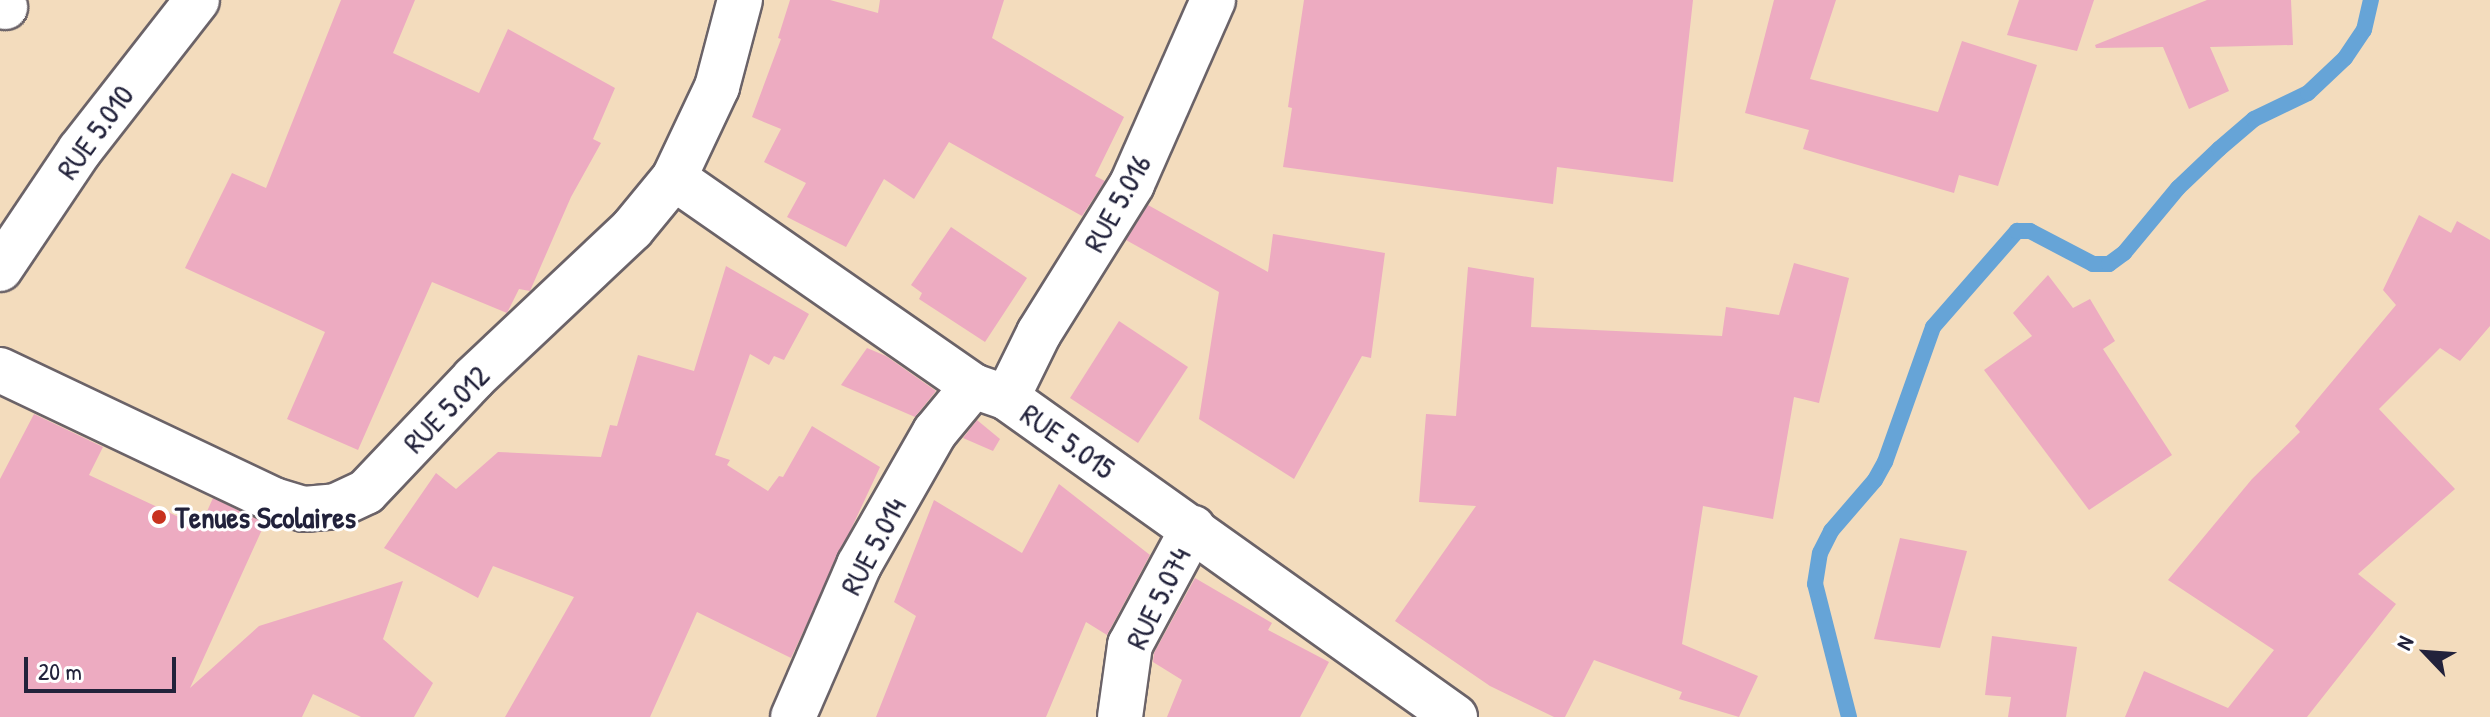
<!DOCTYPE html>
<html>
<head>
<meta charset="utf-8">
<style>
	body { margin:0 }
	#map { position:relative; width:2490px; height:717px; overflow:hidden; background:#f3dcbd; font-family:"Patrick Hand",sans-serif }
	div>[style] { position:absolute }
	.stream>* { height:16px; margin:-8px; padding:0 8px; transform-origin:8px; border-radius:8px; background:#66a4d7 }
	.building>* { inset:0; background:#edabc1 }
	.roads { filter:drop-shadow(2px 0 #6b6368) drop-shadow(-2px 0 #6b6368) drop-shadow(0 2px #6b6368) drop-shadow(0 -2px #6b6368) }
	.street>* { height:44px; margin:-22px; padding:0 22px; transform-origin:22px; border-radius:22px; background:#fff }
	.dots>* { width:22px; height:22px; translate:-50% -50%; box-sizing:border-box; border:4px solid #fff; border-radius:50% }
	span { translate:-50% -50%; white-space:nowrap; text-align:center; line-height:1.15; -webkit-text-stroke:6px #fff; paint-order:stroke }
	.street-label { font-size:30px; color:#22223b }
	.poi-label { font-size:30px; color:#22223b; font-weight:700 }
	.left { translate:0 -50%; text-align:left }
	.north { position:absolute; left:2386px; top:613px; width:80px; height:80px; -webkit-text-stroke:6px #fff; paint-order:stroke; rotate:295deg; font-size:22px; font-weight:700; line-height:32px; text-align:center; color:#22223b }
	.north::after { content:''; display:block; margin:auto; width:28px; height:36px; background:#22223b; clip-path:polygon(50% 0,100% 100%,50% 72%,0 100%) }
	.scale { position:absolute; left:24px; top:657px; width:152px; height:36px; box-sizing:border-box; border:4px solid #22223b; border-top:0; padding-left:10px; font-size:24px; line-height:28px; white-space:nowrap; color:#22223b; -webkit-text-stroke:6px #fff; paint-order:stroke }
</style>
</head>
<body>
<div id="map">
	<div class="stream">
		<i style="left:1849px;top:717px;width:137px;rotate:-104.3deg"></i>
		<i style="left:1815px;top:584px;width:31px;rotate:-81deg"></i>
		<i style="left:1820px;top:553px;width:25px;rotate:-63deg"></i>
		<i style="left:1831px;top:531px;width:67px;rotate:-49.2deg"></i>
		<i style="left:1875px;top:480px;width:21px;rotate:-61deg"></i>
		<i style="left:1885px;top:462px;width:143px;rotate:-70.4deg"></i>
		<i style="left:1933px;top:327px;width:128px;rotate:-48.8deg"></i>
		<i style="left:2017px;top:231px;width:13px"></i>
		<i style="left:2030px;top:231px;width:71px;rotate:27.6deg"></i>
		<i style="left:2093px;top:264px;width:16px"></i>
		<i style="left:2109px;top:264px;width:19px;rotate:-36deg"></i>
		<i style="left:2124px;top:253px;width:85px;rotate:-50.3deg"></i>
		<i style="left:2178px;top:188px;width:57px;rotate:-43.6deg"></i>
		<i style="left:2219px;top:149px;width:46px;rotate:-40.6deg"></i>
		<i style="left:2254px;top:119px;width:60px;rotate:-25.7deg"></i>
		<i style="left:2308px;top:93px;width:51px;rotate:-43.4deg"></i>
		<i style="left:2345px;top:58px;width:34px;rotate:-56deg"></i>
		<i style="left:2364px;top:30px;width:31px;rotate:-77deg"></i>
	</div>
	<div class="building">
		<i style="clip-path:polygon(341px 0,415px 0,393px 53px,479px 93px,508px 29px,615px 88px,593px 139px,601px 143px,571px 197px,530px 291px,519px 289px,507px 313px,432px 282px,358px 450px,287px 419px,325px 332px,185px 268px,232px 173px,266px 188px)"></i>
		<i style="clip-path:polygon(790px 0,830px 0,878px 13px,880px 0,1004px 0,992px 38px,1124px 117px,1095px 176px,1105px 181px,1082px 216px,949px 142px,914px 199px,884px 179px,846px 247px,787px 217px,806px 183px,764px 162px,781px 129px,752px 117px,781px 39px,778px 38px)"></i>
		<i style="clip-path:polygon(1304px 0,1693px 0,1673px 182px,1557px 167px,1553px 204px,1283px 167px,1292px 108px,1288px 107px)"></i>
		<i style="clip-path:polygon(1774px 0,1836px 0,1810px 79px,1938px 112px,1962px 41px,2037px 65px,1998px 186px,1959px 175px,1954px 193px,1803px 149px,1809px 130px,1745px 113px)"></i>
		<i style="clip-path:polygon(2019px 0,2094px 0,2077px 51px,2007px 35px)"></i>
		<i style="clip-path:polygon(2207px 0,2291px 0,2293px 45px,2210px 47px,2229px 91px,2189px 109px,2163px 47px,2096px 48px,2095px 45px)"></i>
		<i style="clip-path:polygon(1148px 205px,1268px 272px,1273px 234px,1385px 253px,1371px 358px,1362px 356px,1294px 479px,1199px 419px,1219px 292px,1126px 240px)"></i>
		<i style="clip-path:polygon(2419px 215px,2451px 233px,2457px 221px,2490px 240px,2490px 326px,2460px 361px,2440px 348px,2379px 409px,2455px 489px,2358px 574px,2396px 604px,2307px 717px,2125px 717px,2144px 671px,2228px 708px,2274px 650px,2168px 580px,2252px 479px,2300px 432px,2295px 426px,2396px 305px,2383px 290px)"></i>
		<i style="clip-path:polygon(951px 227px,1027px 278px,985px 342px,919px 299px,922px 293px,911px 285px)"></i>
		<i style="clip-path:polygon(1794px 263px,1849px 278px,1819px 403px,1794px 397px,1773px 519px,1703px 506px,1682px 644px,1758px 676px,1739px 717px,1679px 699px,1682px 692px,1594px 660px,1565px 717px,1554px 717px,1490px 686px,1395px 621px,1476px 506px,1419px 502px,1426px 414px,1456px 416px,1468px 267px,1534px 278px,1531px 327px,1722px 336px,1726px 307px,1779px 315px)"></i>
		<i style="clip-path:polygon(726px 266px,809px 314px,784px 360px,774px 356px,769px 365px,750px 354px,715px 455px,730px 460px,727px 465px,768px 491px,779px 476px,783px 477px,812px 426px,880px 467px,791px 658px,697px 612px,650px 717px,505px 717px,574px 597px,493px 566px,478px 598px,384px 548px,436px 473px,456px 489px,498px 452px,601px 457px,610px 425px,617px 426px,638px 355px,694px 371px)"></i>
		<i style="clip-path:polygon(2048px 275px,2073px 308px,2090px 299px,2115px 341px,2103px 349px,2172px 455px,2089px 510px,1984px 370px,2032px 336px,2013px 313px)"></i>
		<i style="clip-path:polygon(1119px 321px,1188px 367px,1138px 443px,1070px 398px)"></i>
		<i style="clip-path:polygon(867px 348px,886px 356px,936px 391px,915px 417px,841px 385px)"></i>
		<i style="clip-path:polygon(34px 414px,103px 447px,89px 475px,200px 527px,213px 498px,265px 523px,190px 688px,259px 626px,403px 581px,383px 639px,433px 683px,414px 717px,361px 717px,313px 694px,302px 717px,0 717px,0 479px)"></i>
		<i style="clip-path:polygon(977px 420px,1000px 439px,993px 451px,963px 438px)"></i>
		<i style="clip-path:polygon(1059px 484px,1150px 555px,1107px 635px,1086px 622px,1046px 717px,876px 717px,916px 616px,894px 602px,934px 500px,1022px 553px)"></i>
		<i style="clip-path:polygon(1900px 538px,1967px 551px,1940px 648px,1874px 639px)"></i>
		<i style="clip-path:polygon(1195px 578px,1272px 623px,1268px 630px,1329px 662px,1300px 717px,1167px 717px,1182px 680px,1153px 662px,1154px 653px)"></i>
		<i style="clip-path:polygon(1992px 636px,2077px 647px,2066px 717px,2008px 717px,2011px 697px,1985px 695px)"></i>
	</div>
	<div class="roads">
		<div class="street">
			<i style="left:0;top:4px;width:6px;rotate:31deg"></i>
			<i style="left:674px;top:178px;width:364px;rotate:34.8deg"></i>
			<i style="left:973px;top:386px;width:36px;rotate:19deg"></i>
			<i style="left:1007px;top:398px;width:550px;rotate:35.45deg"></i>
			<i style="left:0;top:269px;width:143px;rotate:-56.1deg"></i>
			<i style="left:80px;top:150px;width:190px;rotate:-52deg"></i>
			<i style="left:0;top:370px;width:303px;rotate:25.4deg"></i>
			<i style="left:274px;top:500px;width:31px;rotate:17deg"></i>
			<i style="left:304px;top:509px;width:32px;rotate:-5deg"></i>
			<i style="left:336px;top:506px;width:33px;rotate:-25deg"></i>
			<i style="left:366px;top:492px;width:157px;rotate:-46.5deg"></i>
			<i style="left:474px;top:378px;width:217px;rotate:-43.3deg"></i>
			<i style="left:632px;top:229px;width:66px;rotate:-50.5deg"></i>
			<i style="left:674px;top:178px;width:101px;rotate:-64.7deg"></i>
			<i style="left:717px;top:87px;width:90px;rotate:-75.2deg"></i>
			<i style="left:1007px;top:398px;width:72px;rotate:-63.8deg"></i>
			<i style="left:1039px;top:333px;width:176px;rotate:-58deg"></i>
			<i style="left:1132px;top:184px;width:201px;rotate:-66.2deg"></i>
			<i style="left:793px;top:717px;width:166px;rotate:-66.5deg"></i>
			<i style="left:859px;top:565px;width:153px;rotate:-60.3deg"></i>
			<i style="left:935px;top:432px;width:60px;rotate:-50.4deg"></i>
			<i style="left:1120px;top:717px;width:73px;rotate:-82.1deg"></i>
			<i style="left:1130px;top:645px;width:133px;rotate:-61.7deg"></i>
		</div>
	</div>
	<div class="dots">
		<i style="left:159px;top:517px;background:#c8321e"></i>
	</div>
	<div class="street-label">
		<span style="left:95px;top:132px;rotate:-54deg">RUE 5.010</span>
		<span style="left:1117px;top:203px;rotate:-61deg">RUE 5.016</span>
		<span style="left:446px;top:409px;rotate:-46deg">RUE 5.012</span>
		<span style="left:1068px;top:441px;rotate:35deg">RUE 5.015</span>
		<span style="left:873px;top:546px;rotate:-62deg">RUE 5.014</span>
		<span style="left:1158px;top:598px;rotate:-64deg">RUE 5.074</span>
	</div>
	<div class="poi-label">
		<span class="left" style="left:175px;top:517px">Tenues Scolaires</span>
	</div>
	<div class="north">N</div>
	<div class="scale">20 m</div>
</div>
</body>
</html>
